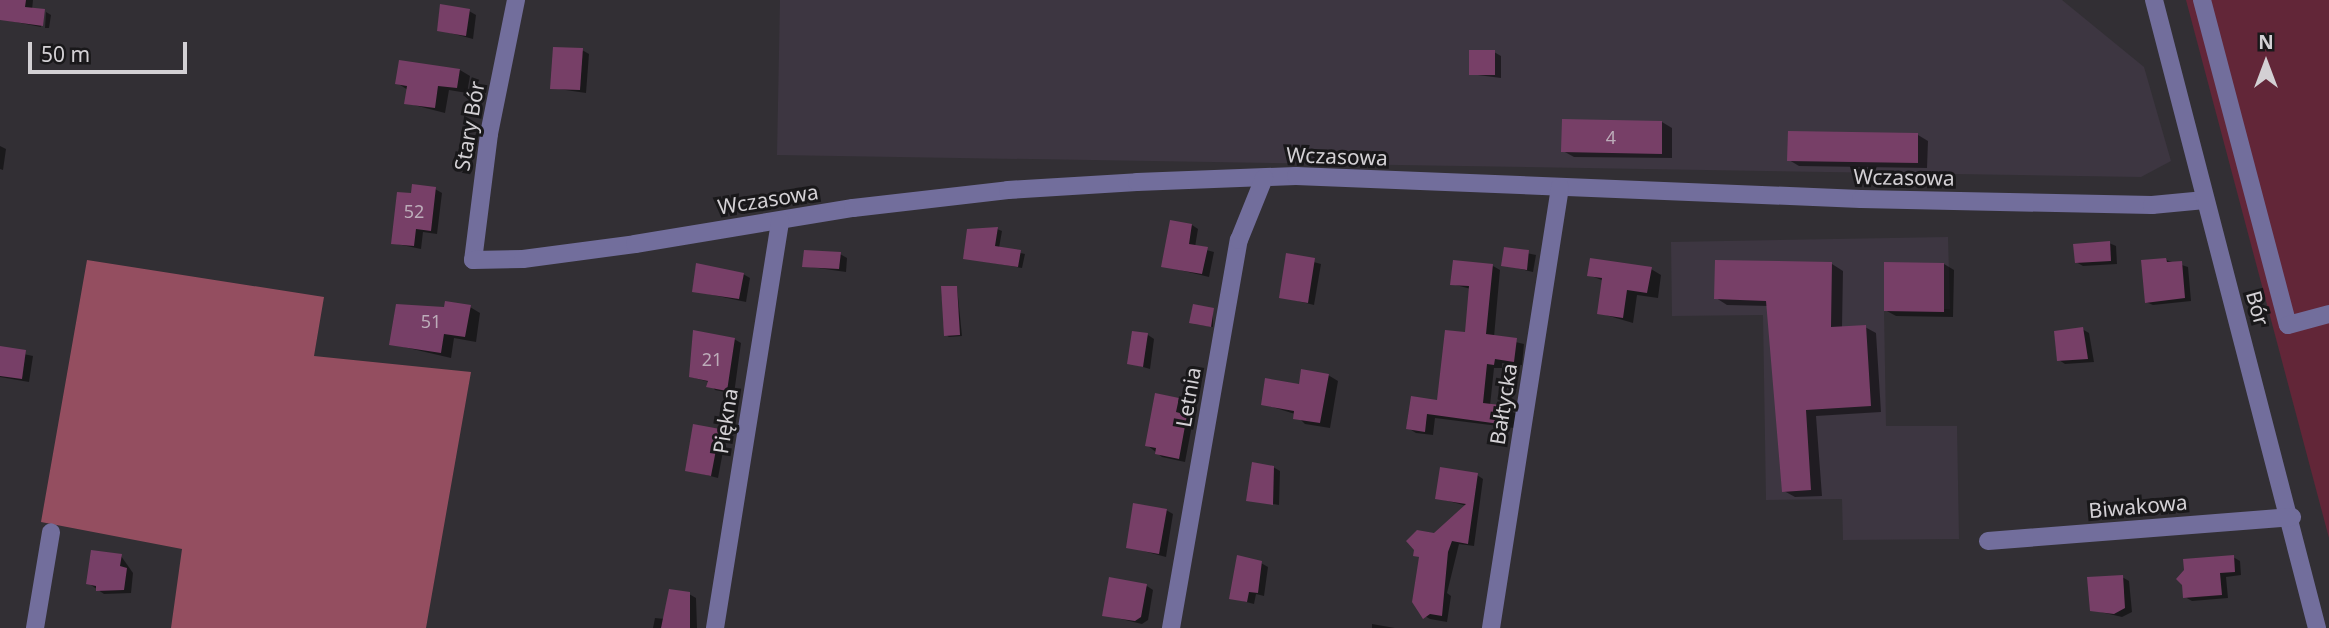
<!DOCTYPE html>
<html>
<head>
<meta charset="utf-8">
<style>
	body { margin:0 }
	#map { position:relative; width:2329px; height:628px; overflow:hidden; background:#322f34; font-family:"Noto Sans",sans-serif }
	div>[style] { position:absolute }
	.built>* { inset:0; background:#3d3641 }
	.green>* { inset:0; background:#622638 }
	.forest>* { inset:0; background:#944e60 }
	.shadow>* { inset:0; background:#0007 }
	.building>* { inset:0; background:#773f67 }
	.minor>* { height:18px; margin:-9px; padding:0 9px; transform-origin:9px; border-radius:9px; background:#726e9c }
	span { translate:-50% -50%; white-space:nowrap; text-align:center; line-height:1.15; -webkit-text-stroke:6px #19181a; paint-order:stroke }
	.number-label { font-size:18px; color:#bcacb9 }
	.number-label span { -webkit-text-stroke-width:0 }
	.street-label { font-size:21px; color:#d3d0d4 }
	.north { position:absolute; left:2231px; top:28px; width:70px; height:70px; -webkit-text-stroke:5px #19181a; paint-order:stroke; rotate:0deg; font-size:19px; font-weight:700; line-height:28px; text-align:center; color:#d3d0d4 }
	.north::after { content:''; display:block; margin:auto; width:24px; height:32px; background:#d3d0d4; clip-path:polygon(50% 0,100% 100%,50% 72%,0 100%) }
	.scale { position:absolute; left:28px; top:42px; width:159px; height:32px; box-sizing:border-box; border:4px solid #d3d0d4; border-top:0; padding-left:9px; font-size:21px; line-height:24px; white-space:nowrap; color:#d3d0d4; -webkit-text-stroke:5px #19181a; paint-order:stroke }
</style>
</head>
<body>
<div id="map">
	<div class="built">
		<i style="clip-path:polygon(780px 0,2062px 0,2144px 67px,2171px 161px,2141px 177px,777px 155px)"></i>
		<i style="clip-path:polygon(1948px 237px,1950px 309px,1884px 310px,1886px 426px,1957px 426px,1959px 539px,1843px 540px,1842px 499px,1766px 500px,1763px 315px,1672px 316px,1671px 242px)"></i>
	</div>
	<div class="green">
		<i style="clip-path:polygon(2186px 0,2329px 0,2329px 538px)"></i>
	</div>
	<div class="forest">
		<i style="clip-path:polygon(87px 260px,324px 297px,314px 356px,471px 372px,426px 628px,171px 628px,182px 549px,41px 522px)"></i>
	</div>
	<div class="shadow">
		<i style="clip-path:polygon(2px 0,33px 0,32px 10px,43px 11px,41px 27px,0 19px)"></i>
		<i style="clip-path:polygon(469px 11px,476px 15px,473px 39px,439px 30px)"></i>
		<i style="clip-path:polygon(46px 12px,51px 15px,49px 28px,45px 28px)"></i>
		<i style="clip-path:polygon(582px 50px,589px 54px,586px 93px,552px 88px)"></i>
		<i style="clip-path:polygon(1494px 52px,1501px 56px,1501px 78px,1470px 74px)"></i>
		<i style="clip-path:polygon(460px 70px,470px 76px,467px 93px,449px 90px,445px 113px,406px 103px,408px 90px,397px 83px)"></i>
		<i style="clip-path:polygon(1662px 122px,1672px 128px,1672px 158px,1574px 157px,1563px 151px)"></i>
		<i style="clip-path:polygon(1918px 135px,1928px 141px,1927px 168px,1799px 166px,1789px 160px)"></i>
		<i style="clip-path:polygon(0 146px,6px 149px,3px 170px,0 169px)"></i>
		<i style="clip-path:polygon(435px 189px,442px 193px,437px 234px,423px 232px,421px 249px,392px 243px,412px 195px)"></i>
		<i style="clip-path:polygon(1192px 225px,1198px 229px,1195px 247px,1214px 252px,1209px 277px,1163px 266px)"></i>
		<i style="clip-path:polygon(997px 229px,1002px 231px,999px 248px,1025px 254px,1022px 268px,965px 258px)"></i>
		<i style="clip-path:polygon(2109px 243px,2116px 246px,2117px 264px,2083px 266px,2076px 262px)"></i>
		<i style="clip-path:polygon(1506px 249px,1536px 255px,1533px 272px,1503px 265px)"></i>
		<i style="clip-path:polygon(840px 254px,847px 258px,846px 272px,804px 266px)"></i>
		<i style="clip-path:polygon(1288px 255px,1321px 264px,1314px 305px,1281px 297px)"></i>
		<i style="clip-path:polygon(2166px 260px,2188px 267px,2191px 301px,2153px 305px,2146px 302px)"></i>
		<i style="clip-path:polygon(1717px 261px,1832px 264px,1843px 271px,1842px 328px,1865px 327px,1876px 333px,1881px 412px,1816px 416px,1822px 496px,1795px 497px,1784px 491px,1769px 306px,1727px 305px,1716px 298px)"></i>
		<i style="clip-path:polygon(1944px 264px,1954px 270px,1953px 317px,1896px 316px,1885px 310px)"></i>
		<i style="clip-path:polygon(1493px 266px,1500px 270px,1494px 337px,1524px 344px,1522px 365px,1502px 363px,1502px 368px,1494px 368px,1490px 406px,1516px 413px,1514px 428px,1435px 418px,1433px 435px,1416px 433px,1408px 428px,1439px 402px,1467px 334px,1471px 289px,1452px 284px)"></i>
		<i style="clip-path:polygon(1651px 269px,1661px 275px,1658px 298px,1637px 295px,1633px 323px,1599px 313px,1604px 281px,1589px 275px)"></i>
		<i style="clip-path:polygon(743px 274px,750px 278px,746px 302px,694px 291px)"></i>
		<i style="clip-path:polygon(957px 287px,962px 336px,949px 337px,946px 335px)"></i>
		<i style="clip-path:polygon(470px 307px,480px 313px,476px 342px,454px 338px,451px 358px,391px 344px,445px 309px)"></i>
		<i style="clip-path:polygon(1213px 309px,1213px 327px,1194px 324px)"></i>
		<i style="clip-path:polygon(2082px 329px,2089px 333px,2094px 362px,2065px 364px,2059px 360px)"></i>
		<i style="clip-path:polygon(1148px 335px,1154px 339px,1150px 369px,1129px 363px)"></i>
		<i style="clip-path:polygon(734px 339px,741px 343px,734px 394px,715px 390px,709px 382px,691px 377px)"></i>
		<i style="clip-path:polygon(0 349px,33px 356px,29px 382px,0 377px)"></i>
		<i style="clip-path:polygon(1328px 375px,1338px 381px,1330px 428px,1305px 424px,1295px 414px,1263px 404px)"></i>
		<i style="clip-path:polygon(1157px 395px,1185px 403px,1182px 415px,1193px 420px,1185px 462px,1162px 457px,1147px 445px)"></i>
		<i style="clip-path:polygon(719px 431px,726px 435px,718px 478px,687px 470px)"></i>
		<i style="clip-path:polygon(1273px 467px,1280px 471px,1279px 505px,1248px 500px)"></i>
		<i style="clip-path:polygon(1477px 475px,1483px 479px,1474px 546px,1459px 544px,1447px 593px,1451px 596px,1447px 622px,1430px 619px,1423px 615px,1421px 558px,1415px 555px,1467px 506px,1437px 498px)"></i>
		<i style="clip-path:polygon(1166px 510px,1173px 514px,1166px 557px,1128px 547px)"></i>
		<i style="clip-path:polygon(121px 556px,133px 573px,131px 593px,104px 594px,88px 583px)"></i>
		<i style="clip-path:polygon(2233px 557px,2240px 561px,2241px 575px,2226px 577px,2228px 598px,2192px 601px,2185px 597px)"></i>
		<i style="clip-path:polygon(1261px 563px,1268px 567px,1264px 596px,1256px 594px,1254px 604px,1231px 598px)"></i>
		<i style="clip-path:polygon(2122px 577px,2129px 581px,2132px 612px,2122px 617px,2092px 610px)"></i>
		<i style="clip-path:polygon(1147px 586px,1153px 590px,1148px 620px,1142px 624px,1104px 615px)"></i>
		<i style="clip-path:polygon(689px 594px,696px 598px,697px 628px,653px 628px,655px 618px,665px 619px)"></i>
		<i style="clip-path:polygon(1372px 624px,1395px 628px,1372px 628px)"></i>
	</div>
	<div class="building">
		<i style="clip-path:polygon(0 0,26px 0,25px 7px,45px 9px,43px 26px,0 20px)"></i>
		<i style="clip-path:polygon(440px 4px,470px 9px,466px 36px,437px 31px)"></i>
		<i style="clip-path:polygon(553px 47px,583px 48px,580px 90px,550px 89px)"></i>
		<i style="clip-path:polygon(1469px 50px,1495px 50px,1495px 75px,1469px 75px)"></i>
		<i style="clip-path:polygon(399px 60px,460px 69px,457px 88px,438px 86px,435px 108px,404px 104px,407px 86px,395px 84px)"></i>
		<i style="clip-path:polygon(1562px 119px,1662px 121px,1662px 154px,1561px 152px)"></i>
		<i style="clip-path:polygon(1788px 131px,1918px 133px,1918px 163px,1787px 161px)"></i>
		<i style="clip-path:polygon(412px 184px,436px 187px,431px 231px,416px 229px,414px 246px,391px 244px,397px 192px,411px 193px)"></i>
		<i style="clip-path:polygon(1170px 220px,1192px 224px,1189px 244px,1208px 247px,1202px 274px,1161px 267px)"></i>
		<i style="clip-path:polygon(998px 227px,995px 246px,1021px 250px,1018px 267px,963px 259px,967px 229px)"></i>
		<i style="clip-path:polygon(2110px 241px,2111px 261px,2075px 263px,2073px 244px)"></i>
		<i style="clip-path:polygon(1504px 247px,1529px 250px,1527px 270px,1501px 266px)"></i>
		<i style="clip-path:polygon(804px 250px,841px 252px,839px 269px,802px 267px)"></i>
		<i style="clip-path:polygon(1286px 253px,1315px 258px,1308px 303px,1279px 298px)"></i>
		<i style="clip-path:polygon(1590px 258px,1652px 267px,1647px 293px,1627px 290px,1623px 318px,1597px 314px,1602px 278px,1587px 276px)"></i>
		<i style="clip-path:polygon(2166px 258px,2167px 262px,2182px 261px,2185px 298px,2145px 303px,2141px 260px)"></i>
		<i style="clip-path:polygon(1453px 260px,1493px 264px,1486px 334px,1517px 338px,1514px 362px,1495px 359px,1494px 365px,1487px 364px,1483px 403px,1509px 406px,1507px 425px,1427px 414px,1425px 432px,1406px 429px,1411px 396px,1437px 400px,1445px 330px,1465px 332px,1469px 286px,1450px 285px)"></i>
		<i style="clip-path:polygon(1715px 260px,1832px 262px,1831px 327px,1866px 325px,1871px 406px,1806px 410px,1811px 490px,1782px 492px,1766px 301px,1714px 299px)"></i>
		<i style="clip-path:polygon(1884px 262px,1944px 263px,1944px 312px,1884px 311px)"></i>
		<i style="clip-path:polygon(696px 263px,744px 273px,739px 299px,692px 292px)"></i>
		<i style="clip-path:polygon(941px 286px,957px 286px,960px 335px,944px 336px)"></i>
		<i style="clip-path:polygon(445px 301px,471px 305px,465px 337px,444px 334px,441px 353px,389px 345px,396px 304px,444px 307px)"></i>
		<i style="clip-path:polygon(1193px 304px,1214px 308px,1211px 327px,1189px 323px)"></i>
		<i style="clip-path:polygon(2083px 327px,2088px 359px,2057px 361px,2054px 331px)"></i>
		<i style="clip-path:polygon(693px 330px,735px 338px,727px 391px,706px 387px,708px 381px,689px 377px)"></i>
		<i style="clip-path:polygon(1132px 331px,1148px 333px,1143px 367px,1127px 364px)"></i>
		<i style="clip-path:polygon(0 346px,26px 350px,22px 379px,0 376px)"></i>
		<i style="clip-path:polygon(1301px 369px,1329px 374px,1320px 423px,1293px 419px,1294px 411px,1261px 405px,1265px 378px,1299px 384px)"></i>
		<i style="clip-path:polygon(1155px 393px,1179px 398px,1176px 412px,1187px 415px,1179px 459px,1155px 454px,1156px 448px,1145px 446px)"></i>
		<i style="clip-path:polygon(693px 424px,720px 429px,711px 476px,685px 471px)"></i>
		<i style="clip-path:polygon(1252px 462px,1274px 466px,1273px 505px,1246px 501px)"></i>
		<i style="clip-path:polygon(1440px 467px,1478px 473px,1468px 544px,1452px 541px,1448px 552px,1442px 616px,1430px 614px,1423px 619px,1412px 602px,1419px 557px,1413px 556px,1414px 550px,1406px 541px,1417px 530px,1434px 533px,1466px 504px,1435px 499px)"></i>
		<i style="clip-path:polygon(1133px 503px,1167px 509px,1159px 554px,1126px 548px)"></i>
		<i style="clip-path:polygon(91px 550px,122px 554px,120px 566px,127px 568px,124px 590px,96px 591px,96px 586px,86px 584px)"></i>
		<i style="clip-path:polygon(1237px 555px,1262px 561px,1258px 593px,1249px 592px,1247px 602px,1229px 599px)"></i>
		<i style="clip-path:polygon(2234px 555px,2235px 572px,2220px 573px,2222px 595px,2183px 598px,2182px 585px,2176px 579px,2184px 570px,2183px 559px)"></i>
		<i style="clip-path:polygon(2123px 575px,2125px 608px,2114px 614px,2090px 611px,2087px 577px)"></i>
		<i style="clip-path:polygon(1109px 577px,1147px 584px,1141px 617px,1135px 621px,1102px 616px)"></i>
		<i style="clip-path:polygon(669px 589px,690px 592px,690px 628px,661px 628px)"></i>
	</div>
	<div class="minor">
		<i style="left:516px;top:0;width:137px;rotate:101.4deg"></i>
		<i style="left:489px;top:134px;width:127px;rotate:97.2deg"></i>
		<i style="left:473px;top:260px;width:50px;rotate:-1.1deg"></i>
		<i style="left:523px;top:259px;width:113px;rotate:-7.6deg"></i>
		<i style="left:635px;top:244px;width:221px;rotate:-9.4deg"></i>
		<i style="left:853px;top:208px;width:156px;rotate:-6.6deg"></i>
		<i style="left:1008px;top:190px;width:129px;rotate:-3.5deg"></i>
		<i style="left:1137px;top:182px;width:159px;rotate:-2.2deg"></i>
		<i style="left:1296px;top:176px;width:565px;rotate:2.33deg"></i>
		<i style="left:1861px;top:199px;width:291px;rotate:1.2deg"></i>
		<i style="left:2152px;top:205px;width:53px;rotate:-5.4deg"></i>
		<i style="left:2154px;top:0;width:649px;rotate:75.45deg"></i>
		<i style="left:2202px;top:0;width:336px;rotate:75.2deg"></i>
		<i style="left:2288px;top:325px;width:42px;rotate:-15deg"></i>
		<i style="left:1988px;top:541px;width:305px;rotate:-4.5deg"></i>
		<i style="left:35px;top:628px;width:97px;rotate:-80.5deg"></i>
		<i style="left:715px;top:628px;width:412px;rotate:-80.9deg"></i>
		<i style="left:1171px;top:628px;width:394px;rotate:-80.1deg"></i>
		<i style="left:1239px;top:240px;width:67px;rotate:-68deg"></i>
		<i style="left:1491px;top:628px;width:446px;rotate:-81.1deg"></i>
	</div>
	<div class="number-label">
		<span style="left:1611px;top:137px">4</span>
		<span style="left:414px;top:211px">52</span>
		<span style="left:431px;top:321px">51</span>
		<span style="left:712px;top:359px">21</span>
	</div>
	<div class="street-label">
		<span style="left:469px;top:126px;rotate:-80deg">Stary Bór</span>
		<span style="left:1337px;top:156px;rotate:2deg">Wczasowa</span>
		<span style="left:1904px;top:177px;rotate:1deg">Wczasowa</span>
		<span style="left:768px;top:199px;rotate:-9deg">Wczasowa</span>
		<span style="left:2258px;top:308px;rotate:75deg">Bór</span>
		<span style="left:1188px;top:397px;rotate:-80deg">Letnia</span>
		<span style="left:1503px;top:404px;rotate:-81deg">Bałtycka</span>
		<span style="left:725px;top:421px;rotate:-81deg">Piękna</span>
		<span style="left:2138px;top:506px;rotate:-5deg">Biwakowa</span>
	</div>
	<div class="north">N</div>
	<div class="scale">50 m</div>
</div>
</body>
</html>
